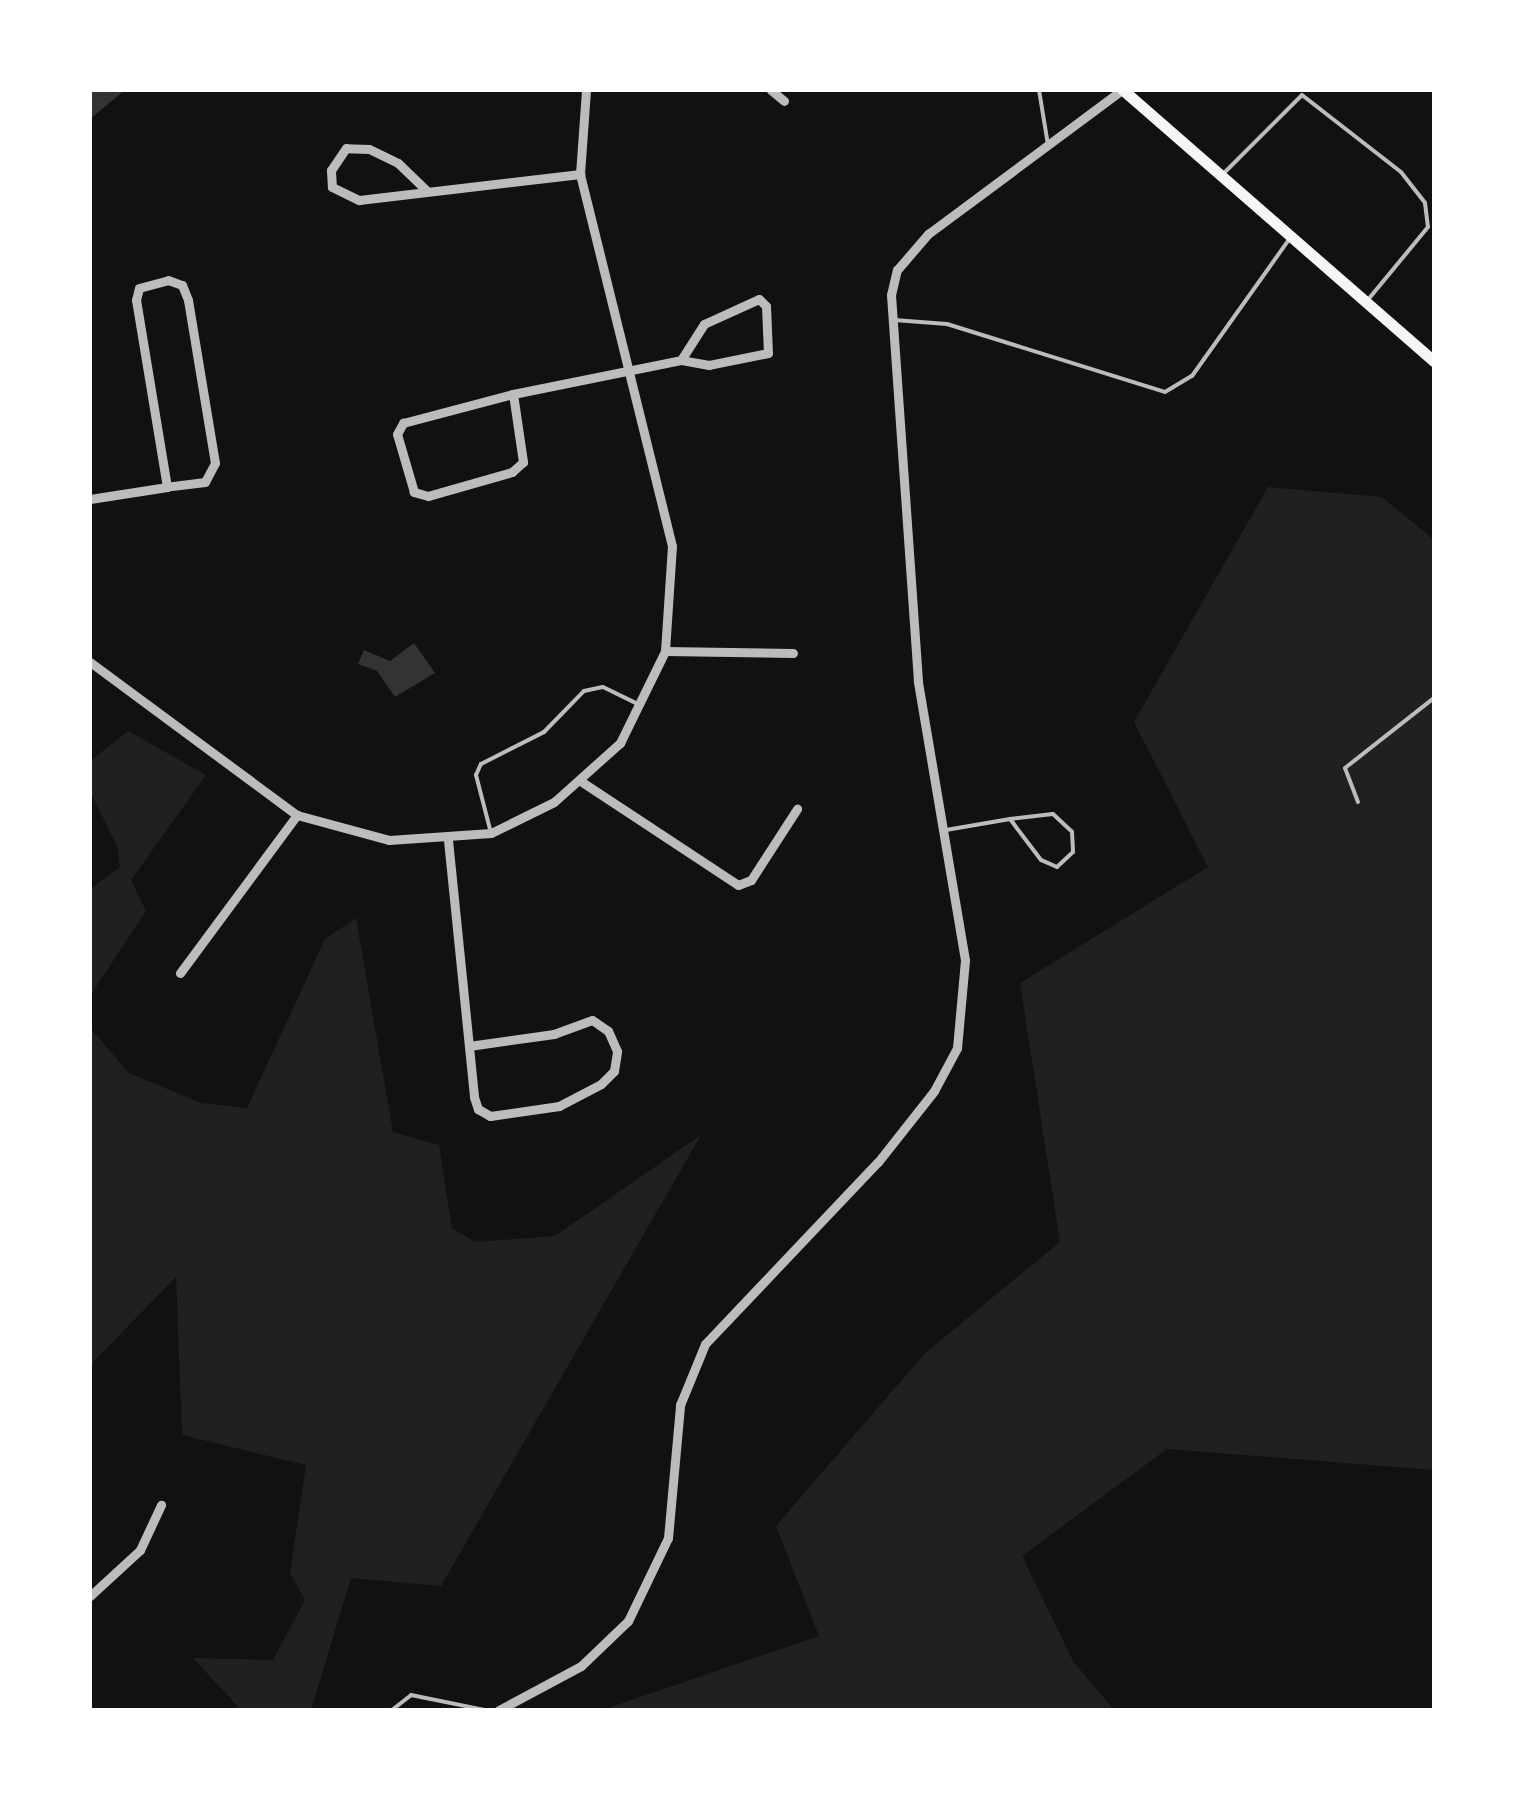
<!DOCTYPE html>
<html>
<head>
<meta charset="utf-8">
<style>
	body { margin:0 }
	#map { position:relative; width:1524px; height:1800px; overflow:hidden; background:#111; font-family:"Exo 2",sans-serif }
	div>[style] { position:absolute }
	.green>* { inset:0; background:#202020 }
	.water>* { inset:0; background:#333 }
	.service>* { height:4px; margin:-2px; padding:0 2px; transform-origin:2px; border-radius:2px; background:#bcbcbc }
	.minor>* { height:9px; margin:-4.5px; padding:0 4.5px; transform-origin:4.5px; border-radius:4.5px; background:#bcbcbc }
	.secondary>* { height:11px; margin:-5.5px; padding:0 5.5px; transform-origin:5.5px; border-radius:5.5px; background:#f5f5f5 }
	span { translate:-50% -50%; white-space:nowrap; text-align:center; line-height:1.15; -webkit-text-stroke:10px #fff; paint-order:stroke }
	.frame { position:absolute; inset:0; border:92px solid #fff; pointer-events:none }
</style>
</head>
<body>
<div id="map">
	<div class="green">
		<i style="clip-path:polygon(1268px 487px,1382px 497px,1434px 540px,1434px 1470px,1167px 1449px,1022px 1556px,1073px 1661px,1114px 1710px,602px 1710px,819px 1636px,776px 1526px,925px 1353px,1060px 1242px,1020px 983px,1208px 867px,1134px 722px)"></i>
		<i style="clip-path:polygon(128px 731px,206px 775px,131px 880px,146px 911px,90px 996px,90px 889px,120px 867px,117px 846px,90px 791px,90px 761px)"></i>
		<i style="clip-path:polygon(356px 918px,393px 1132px,439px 1145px,452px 1228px,475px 1242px,555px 1236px,701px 1135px,441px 1586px,351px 1578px,311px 1710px,241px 1710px,193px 1658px,273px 1660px,305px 1600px,290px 1573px,306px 1465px,182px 1435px,176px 1277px,90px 1365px,90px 1028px,129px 1073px,201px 1103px,247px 1108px,325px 939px)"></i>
	</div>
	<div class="water">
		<i style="clip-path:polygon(90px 90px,125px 90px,90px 119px)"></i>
		<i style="clip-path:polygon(414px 643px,435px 673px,395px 697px,377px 671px,358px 664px,364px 650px,390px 661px)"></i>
	</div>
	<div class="service">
		<i style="left:1039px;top:90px;width:56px;rotate:80.7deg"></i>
		<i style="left:1224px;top:173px;width:110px;rotate:-45deg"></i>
		<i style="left:1302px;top:95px;width:125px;rotate:37.9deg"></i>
		<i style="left:1401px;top:172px;width:39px;rotate:52deg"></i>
		<i style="left:1425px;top:203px;width:24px;rotate:83deg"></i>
		<i style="left:1428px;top:227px;width:96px;rotate:129.5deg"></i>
		<i style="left:894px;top:320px;width:53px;rotate:4.3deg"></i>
		<i style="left:947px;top:324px;width:228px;rotate:17.3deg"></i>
		<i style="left:1165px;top:392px;width:31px;rotate:-31deg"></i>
		<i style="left:1192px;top:376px;width:166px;rotate:-54.6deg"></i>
		<i style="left:1358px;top:802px;width:36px;rotate:-111deg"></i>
		<i style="left:1345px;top:768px;width:113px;rotate:-38.2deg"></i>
		<i style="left:946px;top:830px;width:65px;rotate:-9.8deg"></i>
		<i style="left:1010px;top:819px;width:43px;rotate:-6.6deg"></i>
		<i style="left:1053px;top:814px;width:26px;rotate:43deg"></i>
		<i style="left:1072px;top:832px;width:20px;rotate:87deg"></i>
		<i style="left:1073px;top:852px;width:22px;rotate:137deg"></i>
		<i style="left:1057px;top:867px;width:17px;rotate:-156deg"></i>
		<i style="left:1041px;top:860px;width:51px;rotate:-127.1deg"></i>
		<i style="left:491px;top:833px;width:60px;rotate:-104.5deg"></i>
		<i style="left:476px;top:775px;width:12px;rotate:-66deg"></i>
		<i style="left:481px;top:764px;width:71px;rotate:-26.9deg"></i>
		<i style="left:544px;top:732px;width:57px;rotate:-45.7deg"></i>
		<i style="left:584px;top:691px;width:19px;rotate:-12deg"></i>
		<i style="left:603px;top:687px;width:39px;rotate:26deg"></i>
		<i style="left:392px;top:1710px;width:24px;rotate:-38deg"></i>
		<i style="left:411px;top:1695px;width:76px;rotate:11.5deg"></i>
	</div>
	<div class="minor">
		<i style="left:771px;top:90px;width:17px;rotate:40deg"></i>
		<i style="left:427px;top:191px;width:40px;rotate:-136deg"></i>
		<i style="left:398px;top:163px;width:32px;rotate:-154deg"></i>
		<i style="left:369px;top:149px;width:23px;rotate:-178deg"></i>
		<i style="left:346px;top:148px;width:27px;rotate:124deg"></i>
		<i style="left:331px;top:170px;width:17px;rotate:87deg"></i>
		<i style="left:332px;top:187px;width:30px;rotate:26deg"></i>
		<i style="left:359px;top:200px;width:223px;rotate:-6.7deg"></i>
		<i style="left:168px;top:280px;width:15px;rotate:20deg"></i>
		<i style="left:182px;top:285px;width:16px;rotate:68deg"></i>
		<i style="left:188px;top:300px;width:165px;rotate:80.6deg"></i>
		<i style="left:215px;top:463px;width:21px;rotate:118deg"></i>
		<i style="left:205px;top:482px;width:38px;rotate:173deg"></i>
		<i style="left:167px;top:487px;width:190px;rotate:-99.4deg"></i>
		<i style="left:136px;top:300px;width:12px;rotate:-76deg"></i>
		<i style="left:139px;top:288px;width:30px;rotate:-15deg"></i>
		<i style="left:759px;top:299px;width:10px;rotate:45deg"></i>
		<i style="left:766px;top:306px;width:47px;rotate:87.6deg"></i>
		<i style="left:768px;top:353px;width:60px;rotate:168.5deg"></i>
		<i style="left:709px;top:365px;width:28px;rotate:-170deg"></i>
		<i style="left:681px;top:360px;width:43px;rotate:-57.4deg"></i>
		<i style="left:704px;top:324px;width:60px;rotate:-24.4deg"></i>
		<i style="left:513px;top:394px;width:69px;rotate:81.6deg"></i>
		<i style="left:523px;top:462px;width:15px;rotate:138deg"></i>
		<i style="left:512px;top:472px;width:87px;rotate:164.1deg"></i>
		<i style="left:428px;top:496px;width:15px;rotate:-164deg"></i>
		<i style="left:414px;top:492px;width:60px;rotate:-106.3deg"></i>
		<i style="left:397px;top:434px;width:13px;rotate:-61deg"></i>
		<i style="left:403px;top:423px;width:114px;rotate:-14.8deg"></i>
		<i style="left:513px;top:394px;width:171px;rotate:-11.4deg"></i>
		<i style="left:90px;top:499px;width:78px;rotate:-8.9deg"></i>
		<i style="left:665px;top:651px;width:128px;rotate:0.9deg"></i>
		<i style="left:90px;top:662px;width:257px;rotate:36.5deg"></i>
		<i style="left:297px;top:815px;width:95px;rotate:15.2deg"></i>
		<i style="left:389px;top:840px;width:102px;rotate:-3.9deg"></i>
		<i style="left:491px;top:833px;width:70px;rotate:-26.2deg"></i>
		<i style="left:554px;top:802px;width:89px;rotate:-41.8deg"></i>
		<i style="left:620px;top:743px;width:102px;rotate:-63.9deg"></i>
		<i style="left:665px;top:651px;width:105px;rotate:-86.2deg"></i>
		<i style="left:672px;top:546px;width:383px;rotate:-103.9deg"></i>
		<i style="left:580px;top:174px;width:84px;rotate:-85.9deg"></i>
		<i style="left:582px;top:782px;width:187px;rotate:33.4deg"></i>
		<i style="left:738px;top:885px;width:14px;rotate:-21deg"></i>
		<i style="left:751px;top:880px;width:85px;rotate:-57.1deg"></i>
		<i style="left:448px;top:840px;width:258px;rotate:84.2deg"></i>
		<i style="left:474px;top:1097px;width:13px;rotate:72deg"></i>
		<i style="left:478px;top:1109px;width:14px;rotate:30deg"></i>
		<i style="left:490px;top:1116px;width:70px;rotate:-8.2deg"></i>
		<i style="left:559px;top:1106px;width:47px;rotate:-27.6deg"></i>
		<i style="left:601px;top:1084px;width:18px;rotate:-45deg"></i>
		<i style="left:614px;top:1071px;width:20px;rotate:-81deg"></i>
		<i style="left:617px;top:1051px;width:22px;rotate:-114deg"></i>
		<i style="left:608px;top:1031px;width:19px;rotate:-145deg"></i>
		<i style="left:592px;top:1020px;width:40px;rotate:159.8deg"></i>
		<i style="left:554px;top:1034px;width:86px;rotate:172deg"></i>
		<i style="left:180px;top:973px;width:197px;rotate:-53.5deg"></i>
		<i style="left:90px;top:1596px;width:68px;rotate:-42.6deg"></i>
		<i style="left:140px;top:1550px;width:50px;rotate:-65deg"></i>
		<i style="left:499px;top:1710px;width:93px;rotate:-28.2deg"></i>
		<i style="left:581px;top:1666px;width:65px;rotate:-43.8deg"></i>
		<i style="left:628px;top:1621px;width:92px;rotate:-64.3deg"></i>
		<i style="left:668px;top:1538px;width:134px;rotate:-84.8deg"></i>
		<i style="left:680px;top:1405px;width:66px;rotate:-67.7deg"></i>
		<i style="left:705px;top:1344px;width:251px;rotate:-46.5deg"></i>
		<i style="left:878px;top:1162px;width:90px;rotate:-51.7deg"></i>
		<i style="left:934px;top:1091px;width:49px;rotate:-61.9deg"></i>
		<i style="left:957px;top:1048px;width:88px;rotate:-84.8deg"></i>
		<i style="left:965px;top:960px;width:283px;rotate:-99.6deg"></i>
		<i style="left:918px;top:681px;width:387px;rotate:-94deg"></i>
		<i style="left:891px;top:295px;width:26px;rotate:-77deg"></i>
		<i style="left:897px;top:270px;width:48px;rotate:-49.3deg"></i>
		<i style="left:928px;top:234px;width:242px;rotate:-36.6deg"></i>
	</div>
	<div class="secondary">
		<i style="left:1123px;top:90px;width:413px;rotate:41.1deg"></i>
	</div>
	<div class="frame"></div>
</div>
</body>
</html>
